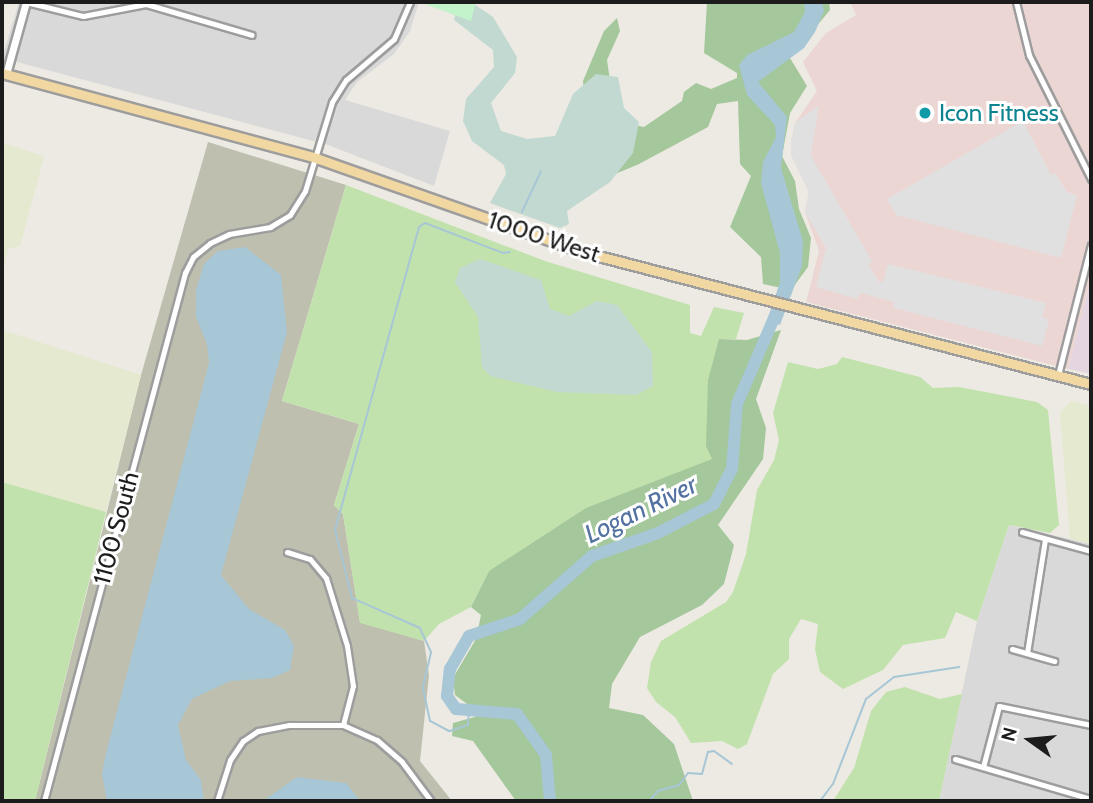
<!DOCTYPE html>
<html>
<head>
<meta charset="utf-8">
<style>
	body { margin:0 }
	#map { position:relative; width:1093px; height:803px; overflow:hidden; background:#eceae2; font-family:Cabin,sans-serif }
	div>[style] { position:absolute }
	.residential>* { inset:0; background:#dad9d9 }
	.commercial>* { inset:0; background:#ecd6d3 }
	.industrial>* { inset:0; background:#e4d5e0 }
	.construction>* { inset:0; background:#bebfaf }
	.farmland>* { inset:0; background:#e5e9cf }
	.grass>* { inset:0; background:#c2e2ad }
	.forest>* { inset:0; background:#a4c79b }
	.wetland>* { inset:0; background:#c1d9d0 }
	.park>* { inset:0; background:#c3f3cb }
	.parking>* { inset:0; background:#e0e0e0 }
	.water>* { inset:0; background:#a7c6d6 }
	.stream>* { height:2px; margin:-1px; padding:0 1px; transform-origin:1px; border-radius:1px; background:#a7c6d6 }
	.river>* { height:12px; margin:-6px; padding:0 6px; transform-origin:6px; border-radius:6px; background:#a7c6d6 }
	.roads { filter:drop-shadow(2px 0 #9d9d9d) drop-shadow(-2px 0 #9d9d9d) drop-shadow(0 2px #9d9d9d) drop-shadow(0 -2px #9d9d9d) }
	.minor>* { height:5px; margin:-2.5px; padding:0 2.5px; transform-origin:2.5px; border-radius:2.5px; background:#fff }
	.tertiary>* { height:7px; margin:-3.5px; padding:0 3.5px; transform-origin:3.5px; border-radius:3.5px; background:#fff }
	.primary>* { height:9px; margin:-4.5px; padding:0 4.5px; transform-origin:4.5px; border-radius:4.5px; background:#f1d7a2 }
	.dots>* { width:19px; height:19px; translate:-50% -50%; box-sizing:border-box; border:4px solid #fff; border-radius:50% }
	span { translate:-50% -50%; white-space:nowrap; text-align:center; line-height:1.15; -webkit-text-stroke:6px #fff; paint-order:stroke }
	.culture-label { font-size:24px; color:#0d838f }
	.left { translate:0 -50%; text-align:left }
	.street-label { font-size:24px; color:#1c1c1c }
	.water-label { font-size:26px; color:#5372a1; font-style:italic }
	.frame { position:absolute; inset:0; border:4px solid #1c1c1c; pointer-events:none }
	.north { position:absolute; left:995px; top:705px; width:70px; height:70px; -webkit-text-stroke:5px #fff; paint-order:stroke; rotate:285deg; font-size:19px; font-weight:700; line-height:28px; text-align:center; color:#1c1c1c }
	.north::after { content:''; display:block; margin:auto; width:24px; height:32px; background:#1c1c1c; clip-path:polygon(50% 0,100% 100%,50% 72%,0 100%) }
</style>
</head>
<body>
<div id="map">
	<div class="residential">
		<i style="clip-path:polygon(19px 2px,419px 2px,410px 31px,394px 54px,357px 82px,345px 100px,450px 131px,434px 186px,328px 145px,2px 58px)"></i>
		<i style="clip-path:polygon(1009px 525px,1091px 544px,1091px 801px,939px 801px,977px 621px)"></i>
	</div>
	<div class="commercial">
		<i style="clip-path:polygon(850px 2px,1091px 2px,1091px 279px,1068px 369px,806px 302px,819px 251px,805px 212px,809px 192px,791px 155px,791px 141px,795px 123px,817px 91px,803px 62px,826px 33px,856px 15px)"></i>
	</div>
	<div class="industrial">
		<i style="clip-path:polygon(1091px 279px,1091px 374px,1068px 369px)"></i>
	</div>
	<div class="construction">
		<i style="clip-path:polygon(208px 142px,346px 185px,282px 401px,359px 424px,334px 505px,343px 514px,360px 622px,424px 641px,429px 675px,420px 761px,452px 801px,35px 801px,141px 375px)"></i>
	</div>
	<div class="farmland">
		<i style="clip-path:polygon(2px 143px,44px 156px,20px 246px,8px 249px,2px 276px)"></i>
		<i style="clip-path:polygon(2px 330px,141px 375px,106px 512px,2px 482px)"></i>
		<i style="clip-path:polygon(1072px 401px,1091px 406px,1091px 544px,1070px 539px,1060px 412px)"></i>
	</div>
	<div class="grass">
		<i style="clip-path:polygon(346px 185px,545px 261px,690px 305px,690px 333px,701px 336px,714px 307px,744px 313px,736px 339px,719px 339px,713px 459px,489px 571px,471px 607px,439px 624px,424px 641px,360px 623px,343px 514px,334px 505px,359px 424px,282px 401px)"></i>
		<i style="clip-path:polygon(842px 357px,920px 377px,933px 388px,959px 387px,1037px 402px,1048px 410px,1059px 525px,1050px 533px,1009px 525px,977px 621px,956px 612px,945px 638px,903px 645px,883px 670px,843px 689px,820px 672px,815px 649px,818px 624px,801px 619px,789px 639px,789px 659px,773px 674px,747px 744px,738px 749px,722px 741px,691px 743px,675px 717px,656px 702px,647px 688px,651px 662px,661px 641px,726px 602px,733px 592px,746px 554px,757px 490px,774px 460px,779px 440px,773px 413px,788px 362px,818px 369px,837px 364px)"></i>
		<i style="clip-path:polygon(2px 482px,106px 512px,35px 801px,2px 801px)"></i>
		<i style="clip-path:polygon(905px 687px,940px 699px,962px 694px,939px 801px,833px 801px,854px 768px,871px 711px,886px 692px)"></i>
	</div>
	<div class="forest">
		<i style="clip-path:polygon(707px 2px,829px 2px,830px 10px,790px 58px,807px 86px,790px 113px,782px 156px,795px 181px,799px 209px,811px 238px,808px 267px,791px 290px,763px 284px,761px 257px,730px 227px,751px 176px,740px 164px,738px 101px,717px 104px,708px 127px,639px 164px,553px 200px,563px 216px,550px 224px,493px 202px,564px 153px,585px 100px,583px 81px,604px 31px,617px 18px,620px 31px,607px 60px,616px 121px,644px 127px,682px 101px,684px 92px,696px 83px,711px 89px,737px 78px,737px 73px,704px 53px)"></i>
		<i style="clip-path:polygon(781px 330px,756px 399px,766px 428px,763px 459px,718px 525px,734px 545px,724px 584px,702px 605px,640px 637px,612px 684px,609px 708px,643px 715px,674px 744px,693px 801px,516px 801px,473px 741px,452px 736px,453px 723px,482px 715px,455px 695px,453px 678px,476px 639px,481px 615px,471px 607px,489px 571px,586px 508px,712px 459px,706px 446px,708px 380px,719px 339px,747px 340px)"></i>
	</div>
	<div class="wetland">
		<i style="clip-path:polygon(471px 2px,493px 17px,517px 57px,515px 73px,491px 103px,501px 131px,527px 139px,555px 136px,573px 94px,596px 74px,618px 77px,624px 108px,639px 122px,633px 153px,610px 182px,567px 211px,569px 224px,560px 228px,490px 203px,506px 174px,504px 165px,472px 141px,463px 121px,466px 99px,494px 67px,493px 50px,454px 20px,457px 9px)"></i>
		<i style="clip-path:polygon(480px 259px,541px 280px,550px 309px,569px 316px,597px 301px,617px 305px,652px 352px,653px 386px,636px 395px,557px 392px,490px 376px,482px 367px,478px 317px,455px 282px,460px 268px)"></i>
	</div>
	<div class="park">
		<i style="clip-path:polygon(419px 2px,476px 2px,471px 21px)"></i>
	</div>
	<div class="parking">
		<i style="clip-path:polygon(819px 105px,811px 156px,872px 261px,869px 266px,879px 282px,883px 282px,888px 264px,1046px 303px,1042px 317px,1049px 320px,1042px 346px,894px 308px,894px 302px,861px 293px,857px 299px,816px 287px,826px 248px,805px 212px,809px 192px,791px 155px,791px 141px,795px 123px)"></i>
		<i style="clip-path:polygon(1023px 121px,1051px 175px,1055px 173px,1067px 192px,1077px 195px,1061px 258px,896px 215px,887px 199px)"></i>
	</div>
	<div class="water">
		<i style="clip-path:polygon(804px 2px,822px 2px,824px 11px,815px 32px,804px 48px,758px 82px,787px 117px,781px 168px,803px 241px,802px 266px,780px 325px,767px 321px,780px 282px,780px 253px,761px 183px,763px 162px,776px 137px,775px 125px,747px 95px,739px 65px,747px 55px,794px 32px,805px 12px)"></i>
		<i style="clip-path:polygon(245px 247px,281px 275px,287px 332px,221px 575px,249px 609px,285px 630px,294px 646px,290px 670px,272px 678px,230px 681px,192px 699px,178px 725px,186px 760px,201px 780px,204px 801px,107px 801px,102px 774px,106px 753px,209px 363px,207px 344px,196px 317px,196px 290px,204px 264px,218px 251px)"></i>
		<i style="clip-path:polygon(297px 777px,346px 783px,360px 801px,263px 801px)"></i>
	</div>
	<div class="stream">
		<i style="left:522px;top:212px;width:45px;rotate:-65.1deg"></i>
		<i style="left:469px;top:709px;width:16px;rotate:94deg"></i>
		<i style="left:468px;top:725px;width:20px;rotate:162deg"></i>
		<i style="left:449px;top:731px;width:21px;rotate:-152deg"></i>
		<i style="left:430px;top:721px;width:35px;rotate:-102deg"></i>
		<i style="left:423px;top:687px;width:36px;rotate:-77deg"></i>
		<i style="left:431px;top:652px;width:26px;rotate:-115deg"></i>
		<i style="left:420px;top:628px;width:74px;rotate:-156.2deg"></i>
		<i style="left:352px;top:598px;width:70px;rotate:-104deg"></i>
		<i style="left:335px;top:530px;width:314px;rotate:-74.5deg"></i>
		<i style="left:419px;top:227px;width:7px;rotate:-34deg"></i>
		<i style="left:425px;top:223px;width:84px;rotate:21deg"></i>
		<i style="left:503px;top:253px;width:7px;rotate:-8deg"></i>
		<i style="left:649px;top:801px;width:13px;rotate:-48deg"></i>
		<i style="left:658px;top:791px;width:22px;rotate:-16deg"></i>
		<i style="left:679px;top:785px;width:15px;rotate:-53deg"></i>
		<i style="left:688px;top:773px;width:14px;rotate:4deg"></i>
		<i style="left:702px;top:774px;width:23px;rotate:-75deg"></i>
		<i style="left:708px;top:752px;width:6px;rotate:-9deg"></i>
		<i style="left:714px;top:751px;width:22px;rotate:36deg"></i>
		<i style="left:820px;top:801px;width:21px;rotate:-53deg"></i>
		<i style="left:833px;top:784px;width:91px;rotate:-68.8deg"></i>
		<i style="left:866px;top:699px;width:36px;rotate:-38deg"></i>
		<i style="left:894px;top:677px;width:66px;rotate:-8.7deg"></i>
	</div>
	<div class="river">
		<i style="left:550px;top:801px;width:46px;rotate:-95deg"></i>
		<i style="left:546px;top:755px;width:50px;rotate:-125.3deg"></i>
		<i style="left:517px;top:714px;width:61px;rotate:-175.3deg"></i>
		<i style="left:456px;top:709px;width:16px;rotate:-125deg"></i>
		<i style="left:447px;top:696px;width:27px;rotate:-84deg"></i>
		<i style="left:450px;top:669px;width:38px;rotate:-60deg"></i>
		<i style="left:469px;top:636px;width:54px;rotate:-18.4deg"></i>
		<i style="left:520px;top:619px;width:96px;rotate:-41.2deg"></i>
		<i style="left:592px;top:556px;width:70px;rotate:-19.2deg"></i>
		<i style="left:658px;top:533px;width:63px;rotate:-27.4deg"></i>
		<i style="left:714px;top:504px;width:39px;rotate:-63deg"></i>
		<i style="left:732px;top:469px;width:65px;rotate:-85.6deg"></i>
		<i style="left:737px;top:404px;width:103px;rotate:-66.7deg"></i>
	</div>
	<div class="roads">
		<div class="minor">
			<i style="left:26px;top:2px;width:59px;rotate:13.8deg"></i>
			<i style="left:83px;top:16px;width:64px;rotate:-10.8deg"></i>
			<i style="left:146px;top:4px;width:110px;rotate:16.3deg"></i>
			<i style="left:1016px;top:2px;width:55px;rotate:76.2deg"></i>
			<i style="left:1029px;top:55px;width:139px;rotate:63.4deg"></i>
			<i style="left:1058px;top:375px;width:134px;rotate:-75.8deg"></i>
			<i style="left:1022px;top:532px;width:72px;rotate:15.4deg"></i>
			<i style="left:287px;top:552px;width:24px;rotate:17deg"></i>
			<i style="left:310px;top:559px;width:25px;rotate:50deg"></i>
			<i style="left:326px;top:578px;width:71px;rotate:72.8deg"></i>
			<i style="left:347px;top:646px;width:40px;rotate:81.5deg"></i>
			<i style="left:353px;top:686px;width:40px;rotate:104.4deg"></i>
			<i style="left:1012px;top:649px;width:44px;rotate:15.9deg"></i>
			<i style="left:1027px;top:653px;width:115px;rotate:-81deg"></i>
			<i style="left:955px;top:759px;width:142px;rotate:16.4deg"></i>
			<i style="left:983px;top:767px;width:63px;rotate:-75.3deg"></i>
			<i style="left:999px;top:706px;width:94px;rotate:11.7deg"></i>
			<i style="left:44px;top:801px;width:547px;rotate:-75.05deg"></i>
			<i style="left:185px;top:273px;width:18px;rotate:-63deg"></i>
			<i style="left:193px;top:257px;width:22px;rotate:-39deg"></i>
			<i style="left:210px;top:243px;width:21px;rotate:-25deg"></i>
			<i style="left:229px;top:234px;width:42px;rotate:-9.7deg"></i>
			<i style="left:270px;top:227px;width:23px;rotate:-31deg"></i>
			<i style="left:290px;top:215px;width:28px;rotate:-58deg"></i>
			<i style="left:305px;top:191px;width:93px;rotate:-73.1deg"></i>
			<i style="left:332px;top:102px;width:26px;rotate:-58deg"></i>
			<i style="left:346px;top:80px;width:63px;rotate:-40.5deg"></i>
			<i style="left:394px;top:39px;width:40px;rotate:-66.6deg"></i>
			<i style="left:217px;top:801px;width:43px;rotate:-72.4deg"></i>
			<i style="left:230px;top:760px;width:23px;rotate:-56deg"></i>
			<i style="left:243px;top:741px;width:18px;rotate:-34deg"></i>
			<i style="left:258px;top:731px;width:32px;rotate:-11deg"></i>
			<i style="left:289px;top:725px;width:54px"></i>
			<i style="left:343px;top:725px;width:37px;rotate:24deg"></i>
			<i style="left:377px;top:740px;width:33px;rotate:41deg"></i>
			<i style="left:402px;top:762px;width:49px;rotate:53.4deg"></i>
		</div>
		<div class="tertiary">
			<i style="left:6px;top:74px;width:75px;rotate:-74.5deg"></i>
		</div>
		<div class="primary">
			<i style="left:2px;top:73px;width:325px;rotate:15.1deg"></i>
			<i style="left:316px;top:158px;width:283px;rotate:19.4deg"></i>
			<i style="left:583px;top:252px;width:525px;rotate:14.57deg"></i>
		</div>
	</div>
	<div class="dots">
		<i style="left:925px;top:113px;background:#0f9aa8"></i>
	</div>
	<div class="culture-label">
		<span class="left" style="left:939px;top:113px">Icon Fitness</span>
	</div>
	<div class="street-label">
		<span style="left:544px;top:237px;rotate:18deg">1000 West</span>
		<span style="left:116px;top:528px;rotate:-75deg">1100 South</span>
	</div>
	<div class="water-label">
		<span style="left:641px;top:510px;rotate:-26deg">Logan River</span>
	</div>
	<div class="frame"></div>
	<div class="north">N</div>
</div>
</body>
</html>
